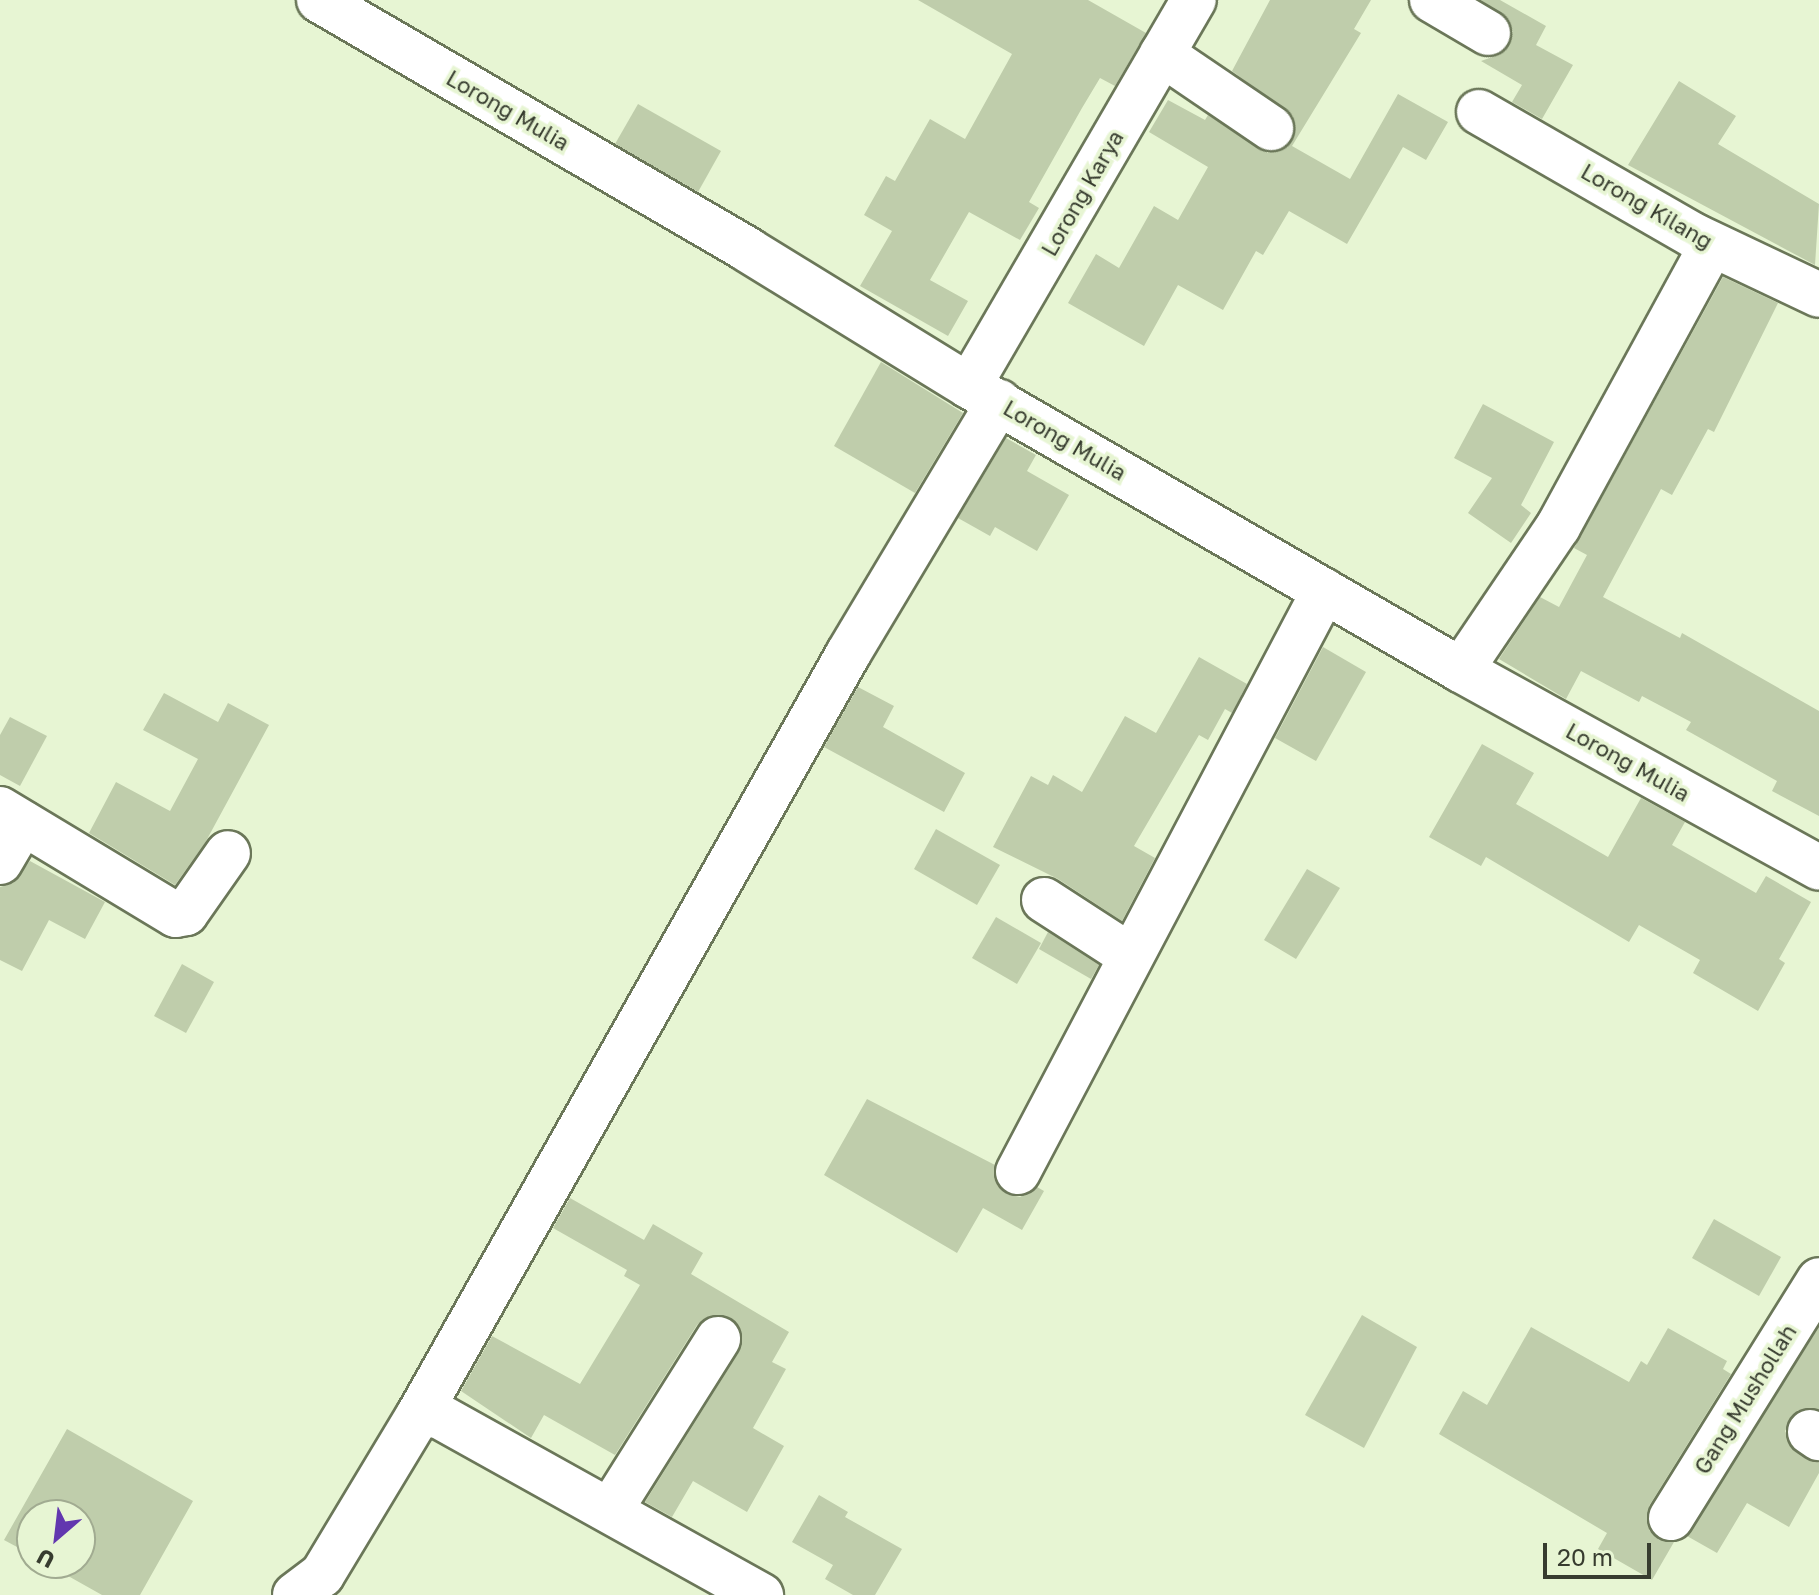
<!DOCTYPE html>
<html>
<head>
<meta charset="utf-8">
<style>
	body { margin:0 }
	#map { position:relative; width:1819px; height:1595px; overflow:hidden; background:#e7f5d3; font-family:"Golos Text",sans-serif }
	div>[style] { position:absolute }
	.building>* { inset:0; background:#bfcdab }
	.roads { filter:drop-shadow(2px 0 #6b7759) drop-shadow(-2px 0 #6b7759) drop-shadow(0 2px #6b7759) drop-shadow(0 -2px #6b7759) }
	.minor>* { height:44px; margin:-22px; padding:0 22px; transform-origin:22px; border-radius:22px; background:#fff }
	span { translate:-50% -50%; white-space:nowrap; text-align:center; line-height:1.15; -webkit-text-stroke:7px #e7f5d3; paint-order:stroke }
	.street-label { font-size:22px; color:#373c2f }
	.north { position:absolute; left:16px; top:1499px; width:80px; height:80px; box-sizing:border-box; background:#e7f5d3; border:2px solid #a1ab91; border-radius:50%; rotate:208deg; font-size:22px; font-weight:700; line-height:32px; text-align:center; color:#373c2f }
	.north::after { content:''; display:block; margin:auto; width:28px; height:36px; background:#6237af; clip-path:polygon(50% 0,100% 100%,50% 72%,0 100%) }
	.scale { position:absolute; left:1543px; top:1543px; width:108px; height:36px; box-sizing:border-box; border:4px solid #373c2f; border-top:0; padding-left:10px; font-size:24px; line-height:28px; white-space:nowrap; color:#373c2f; -webkit-text-stroke:6px #e7f5d3; paint-order:stroke }
</style>
</head>
<body>
<div id="map">
	<div class="building">
		<i style="clip-path:polygon(918px 0,1088px 0,1146px 33px,1115px 86px,1100px 78px,1082px 108px,1029px 202px,1039px 208px,1020px 240px,969px 212px,930px 280px,968px 301px,948px 336px,860px 286px,892px 231px,864px 215px,886px 176px,895px 181px,930px 119px,965px 139px,1012px 54px)"></i>
		<i style="clip-path:polygon(1270px 0,1371px 0,1354px 29px,1361px 33px,1292px 146px,1350px 179px,1398px 94px,1448px 122px,1426px 160px,1403px 147px,1347px 244px,1289px 211px,1263px 255px,1256px 251px,1223px 310px,1178px 285px,1144px 346px,1068px 303px,1096px 254px,1119px 268px,1154px 206px,1178px 220px,1208px 167px,1149px 132px,1168px 100px,1205px 120px,1208px 115px,1268px 153px,1292px 141px,1293px 116px,1232px 71px)"></i>
		<i style="clip-path:polygon(1481px 0,1500px 0,1546px 26px,1536px 45px,1573px 65px,1542px 119px,1512px 102px,1522px 85px,1481px 61px,1501px 54px,1513px 32px,1509px 20px)"></i>
		<i style="clip-path:polygon(1679px 81px,1736px 116px,1718px 144px,1819px 204px,1815px 265px,1628px 165px)"></i>
		<i style="clip-path:polygon(638px 104px,721px 151px,698px 192px,615px 144px)"></i>
		<i style="clip-path:polygon(1723px 277px,1778px 303px,1714px 432px,1708px 429px,1672px 495px,1661px 489px,1603px 597px,1680px 638px,1682px 633px,1819px 711px,1819px 816px,1772px 791px,1777px 781px,1686px 730px,1691px 722px,1642px 696px,1639px 702px,1581px 671px,1566px 699px,1499px 659px,1540px 597px,1559px 607px,1587px 555px,1574px 548px)"></i>
		<i style="clip-path:polygon(881px 362px,963px 413px,915px 493px,834px 446px)"></i>
		<i style="clip-path:polygon(1483px 404px,1554px 442px,1521px 505px,1531px 513px,1511px 543px,1468px 513px,1492px 478px,1454px 458px)"></i>
		<i style="clip-path:polygon(1006px 438px,1036px 455px,1027px 471px,1069px 495px,1037px 551px,995px 527px,990px 536px,958px 518px)"></i>
		<i style="clip-path:polygon(1323px 647px,1366px 672px,1316px 761px,1275px 738px)"></i>
		<i style="clip-path:polygon(1199px 657px,1247px 684px,1232px 713px,1225px 709px,1208px 740px,1199px 735px,1134px 846px,1155px 858px,1122px 921px,1058px 879px,993px 847px,1031px 776px,1048px 785px,1053px 775px,1082px 792px,1125px 716px,1156px 733px)"></i>
		<i style="clip-path:polygon(858px 687px,894px 706px,883px 727px,965px 773px,944px 812px,824px 747px)"></i>
		<i style="clip-path:polygon(164px 693px,218px 722px,228px 703px,269px 725px,205px 843px,175px 885px,89px 833px,116px 782px,170px 811px,198px 759px,143px 730px)"></i>
		<i style="clip-path:polygon(10px 717px,47px 736px,20px 786px,0 775px,0 735px)"></i>
		<i style="clip-path:polygon(1482px 744px,1534px 773px,1516px 804px,1608px 857px,1641px 798px,1685px 822px,1672px 845px,1756px 893px,1766px 876px,1811px 902px,1779px 959px,1785px 963px,1758px 1011px,1693px 973px,1700px 960px,1639px 925px,1629px 942px,1486px 857px,1481px 866px,1429px 837px)"></i>
		<i style="clip-path:polygon(936px 829px,1000px 865px,977px 905px,914px 869px)"></i>
		<i style="clip-path:polygon(30px 861px,105px 902px,85px 939px,49px 920px,22px 971px,0 960px,0 887px,13px 883px)"></i>
		<i style="clip-path:polygon(1307px 869px,1340px 888px,1296px 959px,1264px 940px)"></i>
		<i style="clip-path:polygon(996px 917px,1041px 943px,1017px 984px,972px 958px)"></i>
		<i style="clip-path:polygon(1048px 932px,1099px 965px,1091px 979px,1039px 949px)"></i>
		<i style="clip-path:polygon(182px 964px,214px 982px,186px 1033px,154px 1016px)"></i>
		<i style="clip-path:polygon(867px 1099px,995px 1165px,997px 1185px,1007px 1194px,1020px 1197px,1037px 1187px,1044px 1191px,1022px 1230px,983px 1208px,957px 1253px,824px 1175px)"></i>
		<i style="clip-path:polygon(570px 1198px,644px 1240px,653px 1224px,703px 1253px,691px 1274px,789px 1332px,772px 1362px,786px 1369px,753px 1428px,784px 1446px,747px 1512px,693px 1481px,672px 1517px,645px 1502px,739px 1352px,740px 1328px,731px 1318px,707px 1317px,697px 1325px,615px 1455px,544px 1415px,531px 1438px,461px 1391px,492px 1336px,580px 1384px,640px 1285px,624px 1276px,627px 1270px,553px 1228px)"></i>
		<i style="clip-path:polygon(1714px 1219px,1781px 1257px,1759px 1296px,1692px 1258px)"></i>
		<i style="clip-path:polygon(1362px 1315px,1417px 1347px,1364px 1448px,1305px 1415px)"></i>
		<i style="clip-path:polygon(1531px 1327px,1629px 1382px,1641px 1361px,1647px 1365px,1668px 1328px,1727px 1361px,1723px 1369px,1731px 1374px,1649px 1506px,1649px 1530px,1659px 1540px,1674px 1542px,1652px 1580px,1598px 1549px,1607px 1533px,1439px 1434px,1463px 1391px,1487px 1405px)"></i>
		<i style="clip-path:polygon(1819px 1327px,1819px 1409px,1798px 1410px,1785px 1431px,1796px 1452px,1819px 1463px,1819px 1473px,1789px 1527px,1747px 1503px,1717px 1553px,1687px 1536px)"></i>
		<i style="clip-path:polygon(67px 1429px,193px 1501px,140px 1595px,102px 1595px,45px 1563px,80px 1563px,80px 1515px,32px 1515px,32px 1555px,4px 1540px)"></i>
		<i style="clip-path:polygon(819px 1495px,848px 1512px,845px 1517px,902px 1549px,875px 1595px,853px 1595px,825px 1579px,833px 1565px,792px 1542px)"></i>
	</div>
	<div class="roads">
		<div class="minor">
			<i style="left:319px;top:0;width:497px;rotate:30.2deg"></i>
			<i style="left:748px;top:250px;width:259px;rotate:31.6deg"></i>
			<i style="left:969px;top:386px;width:568px;rotate:30deg"></i>
			<i style="left:1461px;top:670px;width:409px;rotate:28.9deg"></i>
			<i style="left:1432px;top:0;width:65px;rotate:30.5deg"></i>
			<i style="left:1162px;top:54px;width:132px;rotate:34.2deg"></i>
			<i style="left:1479px;top:112px;width:249px;rotate:29.9deg"></i>
			<i style="left:1695px;top:236px;width:137px;rotate:25.4deg"></i>
			<i style="left:969px;top:386px;width:447px;rotate:-59.8deg"></i>
			<i style="left:1461px;top:670px;width:173px;rotate:-55.9deg"></i>
			<i style="left:1558px;top:527px;width:321px;rotate:-61.4deg"></i>
			<i style="left:0;top:809px;width:205px;rotate:31.1deg"></i>
			<i style="left:176px;top:915px;width:10px;rotate:-11deg"></i>
			<i style="left:186px;top:913px;width:73px;rotate:-55deg"></i>
			<i style="left:0;top:862px;width:45px;rotate:-59.5deg"></i>
			<i style="left:1044px;top:900px;width:101px;rotate:32.9deg"></i>
			<i style="left:1018px;top:1172px;width:657px;rotate:-62.23deg"></i>
			<i style="left:418px;top:1416px;width:19px;rotate:-3deg"></i>
			<i style="left:437px;top:1415px;width:371px;rotate:29.1deg"></i>
			<i style="left:1810px;top:1432px;width:11px;rotate:34deg"></i>
			<i style="left:611px;top:1509px;width:201px;rotate:-57.8deg"></i>
			<i style="left:1671px;top:1518px;width:280px;rotate:-58.1deg"></i>
			<i style="left:295px;top:1595px;width:34px;rotate:-37deg"></i>
			<i style="left:322px;top:1575px;width:186px;rotate:-58.9deg"></i>
			<i style="left:418px;top:1416px;width:875px;rotate:-60.56deg"></i>
			<i style="left:848px;top:654px;width:294px;rotate:-59.1deg"></i>
		</div>
	</div>
	<div class="street-label">
		<span style="left:508px;top:110px;rotate:30deg">Lorong Mulia</span>
		<span style="left:1082px;top:193px;rotate:-60deg">Lorong Karya</span>
		<span style="left:1647px;top:206px;rotate:30deg">Lorong Kilang</span>
		<span style="left:1065px;top:440px;rotate:30deg">Lorong Mulia</span>
		<span style="left:1628px;top:762px;rotate:29deg">Lorong Mulia</span>
		<span style="left:1745px;top:1399px;rotate:-58deg">Gang Mushollah</span>
	</div>
	<div class="north">U</div>
	<div class="scale">20 m</div>
</div>
</body>
</html>
